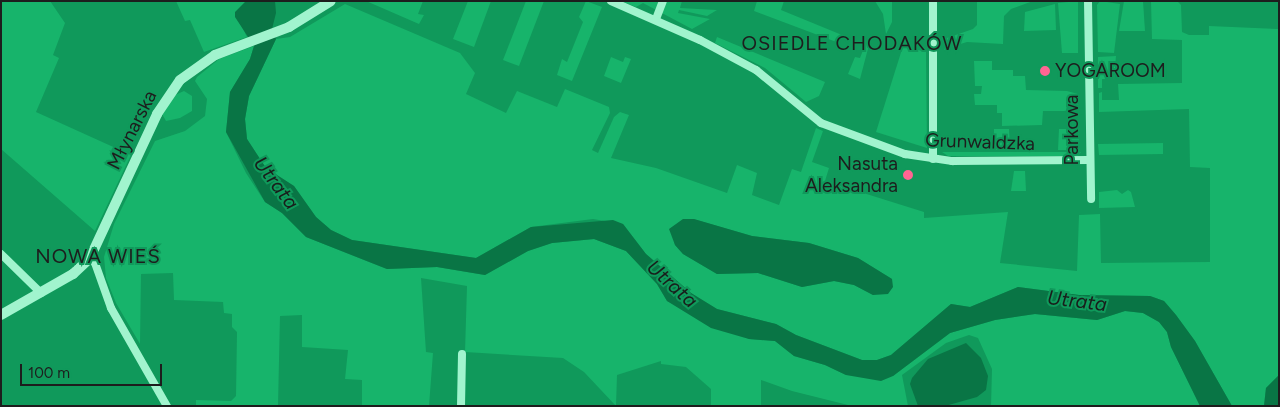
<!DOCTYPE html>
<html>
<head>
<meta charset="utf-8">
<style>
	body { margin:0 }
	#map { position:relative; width:1280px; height:407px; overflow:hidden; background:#10995b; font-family:Figtree,sans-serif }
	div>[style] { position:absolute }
	.green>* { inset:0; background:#17b46b }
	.water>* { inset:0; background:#097545 }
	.minor>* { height:8px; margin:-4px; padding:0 4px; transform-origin:4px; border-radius:4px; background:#a1f4ce }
	.tertiary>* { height:10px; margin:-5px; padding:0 5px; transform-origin:5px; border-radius:5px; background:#a1f4ce }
	.dots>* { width:14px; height:14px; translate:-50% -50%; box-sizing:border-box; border:2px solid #10995b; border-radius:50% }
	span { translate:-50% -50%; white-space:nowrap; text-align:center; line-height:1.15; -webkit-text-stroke:4px #10995b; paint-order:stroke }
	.poi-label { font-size:19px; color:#1d1d1d }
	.left { translate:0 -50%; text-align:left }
	.right { translate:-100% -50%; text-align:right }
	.street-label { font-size:19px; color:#1d1d1d }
	.neighbourhood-label { font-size:20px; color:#1d1d1d; letter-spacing:1px }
	.water-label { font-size:20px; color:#191d1b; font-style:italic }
	.frame { position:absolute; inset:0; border:2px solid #1d1d1d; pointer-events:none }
	.scale { position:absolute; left:20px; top:364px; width:142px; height:22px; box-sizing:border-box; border:2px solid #1d1d1d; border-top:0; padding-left:6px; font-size:15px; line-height:18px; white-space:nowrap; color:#1d1d1d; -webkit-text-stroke:4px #10995b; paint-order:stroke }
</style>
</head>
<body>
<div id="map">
	<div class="green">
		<i style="clip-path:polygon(1px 1px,50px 1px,65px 23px,53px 55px,59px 58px,36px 112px,131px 155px,95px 231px,1px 149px)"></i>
		<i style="clip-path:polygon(176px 1px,246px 1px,235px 13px,247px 37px,204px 52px,190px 20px,185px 21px)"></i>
		<i style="clip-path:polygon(366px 1px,423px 1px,418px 14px,424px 15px,419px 24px)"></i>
		<i style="clip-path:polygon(468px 1px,491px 1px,474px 47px,453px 39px)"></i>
		<i style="clip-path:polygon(526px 1px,544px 1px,519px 66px,503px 60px)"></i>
		<i style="clip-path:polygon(586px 1px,602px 7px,572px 81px,557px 75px,562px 59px,567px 62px,583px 22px,579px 17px)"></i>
		<i style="clip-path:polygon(621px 1px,682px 1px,680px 8px,717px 10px,707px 16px,679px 10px,678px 13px,710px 19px,692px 29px,643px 3px,636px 7px)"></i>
		<i style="clip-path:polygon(757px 1px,784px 1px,781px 10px,842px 35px,839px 43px,754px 11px)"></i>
		<i style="clip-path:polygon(875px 1px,892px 1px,892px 22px,886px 34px,883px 14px)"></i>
		<i style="clip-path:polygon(977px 1px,1033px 1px,1011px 9px,1004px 16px,1003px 44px,967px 42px,957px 45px,957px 42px,948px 41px,947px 50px,944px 50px,944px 39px,973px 29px,977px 25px)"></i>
		<i style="clip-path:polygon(1078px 1px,1078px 53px,1062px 53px,1058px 3px)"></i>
		<i style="clip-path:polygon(1100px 1px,1120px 4px,1114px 53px,1098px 52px,1097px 5px)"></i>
		<i style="clip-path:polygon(1124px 1px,1143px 1px,1145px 31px,1119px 31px)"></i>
		<i style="clip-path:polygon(evenodd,1151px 1px,1177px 1px,1181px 5px,1182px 32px,1189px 35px,1209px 35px,1209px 26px,1278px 29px,1279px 375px,1266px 388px,1264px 406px,1232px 406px,1195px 341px,1176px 315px,1164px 301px,1150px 296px,1079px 295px,1018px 287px,970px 307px,951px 304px,891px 355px,877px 360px,862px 360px,796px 335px,776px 324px,717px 309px,691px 293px,646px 254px,623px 224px,593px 219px,531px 227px,476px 258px,352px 240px,331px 230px,316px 217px,294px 186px,266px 168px,247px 139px,245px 119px,249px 96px,276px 39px,290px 37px,345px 4px,460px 53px,475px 73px,466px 94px,506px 113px,517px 91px,557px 107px,565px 89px,609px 107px,610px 113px,592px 150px,598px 153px,614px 117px,620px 112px,629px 115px,611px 158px,656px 168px,727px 193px,737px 165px,757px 173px,752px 195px,779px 205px,792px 169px,801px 172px,816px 128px,823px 131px,812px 162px,829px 168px,825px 181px,924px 212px,924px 218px,1008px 212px,1000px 263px,1077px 271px,1079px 215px,1100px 214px,1101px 263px,1210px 262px,1210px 168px,1190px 167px,1189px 109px,1099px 112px,1099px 93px,1102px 92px,1102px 100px,1119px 100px,1118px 84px,1182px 83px,1182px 40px,1152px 39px,1151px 1px,693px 219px,752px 236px,809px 243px,858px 258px,892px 279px,873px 295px,854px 285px,834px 281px,802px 287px,758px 273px,717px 274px,683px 254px,675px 245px,673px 235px,693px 219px)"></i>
		<i style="clip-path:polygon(1055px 4px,1056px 30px,1024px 31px,1025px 12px)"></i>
		<i style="clip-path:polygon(717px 37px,825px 82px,819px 96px,806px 102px,765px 68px,715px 43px)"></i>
		<i style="clip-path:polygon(867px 40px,870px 41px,860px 79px,848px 74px,855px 57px,860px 58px)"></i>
		<i style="clip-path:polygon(254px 46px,250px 59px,230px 92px,226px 132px,246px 173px,265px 202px,282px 213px,306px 237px,364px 260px,387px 269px,437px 267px,485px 275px,528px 251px,552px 243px,594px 239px,626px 251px,657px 284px,667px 301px,749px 339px,775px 341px,794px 356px,825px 365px,846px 375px,893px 376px,950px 333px,995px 320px,1035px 314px,1097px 320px,1125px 311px,1143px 313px,1159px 322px,1167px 332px,1171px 347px,1200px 406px,991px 406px,992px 369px,978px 338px,969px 335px,946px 343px,902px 375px,908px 406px,852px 406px,792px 391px,761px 380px,761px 406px,711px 406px,711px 389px,686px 367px,661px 364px,661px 361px,617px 375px,616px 406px,584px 372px,563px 358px,465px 352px,467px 286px,421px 278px,426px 352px,433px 353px,429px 406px,362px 406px,362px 380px,345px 379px,348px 350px,302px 347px,302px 315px,280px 316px,278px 406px,196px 406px,196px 400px,231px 401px,236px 396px,237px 332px,232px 327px,232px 314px,224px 313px,223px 302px,174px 300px,173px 273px,141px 274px,140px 344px,116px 303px,106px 278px,104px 257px,114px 224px,155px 141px,185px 131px,205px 116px,207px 99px,195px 81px,197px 77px,219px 59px)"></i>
		<i style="clip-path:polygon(903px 46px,926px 52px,927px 148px,876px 132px)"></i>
		<i style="clip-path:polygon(1116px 56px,1114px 79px,1102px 79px,1102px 88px,1098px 88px,1098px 57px)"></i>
		<i style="clip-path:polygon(611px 57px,623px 62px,625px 57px,631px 59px,621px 83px,604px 76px)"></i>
		<i style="clip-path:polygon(974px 61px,992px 61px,992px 70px,1013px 70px,1013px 76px,1025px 76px,1026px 90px,1067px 91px,1078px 94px,1078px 105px,1067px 105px,1066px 111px,1043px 111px,1042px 125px,1002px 126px,1002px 113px,997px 113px,997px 105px,975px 105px,974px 94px,981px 94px,982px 86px,975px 86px)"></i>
		<i style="clip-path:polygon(184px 91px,192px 96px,192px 111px,180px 118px,166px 121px,162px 114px,175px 95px)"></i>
		<i style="clip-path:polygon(994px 129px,1009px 129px,1010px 149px,994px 150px)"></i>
		<i style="clip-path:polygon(1059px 129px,1078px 129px,1080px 150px,1058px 150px)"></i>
		<i style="clip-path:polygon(1163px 143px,1163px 154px,1099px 155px,1098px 144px)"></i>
		<i style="clip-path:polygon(942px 152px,1081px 152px,1077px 156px,948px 156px)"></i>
		<i style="clip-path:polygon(1014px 171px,1025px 171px,1026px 191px,1011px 191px)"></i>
		<i style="clip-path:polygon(1117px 190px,1122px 194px,1128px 190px,1131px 192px,1135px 207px,1099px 208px,1099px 192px)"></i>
	</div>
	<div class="water">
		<i style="clip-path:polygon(246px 1px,275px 1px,276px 13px,272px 29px,276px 39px,249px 96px,245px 119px,247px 139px,266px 168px,294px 186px,316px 217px,331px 230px,352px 240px,476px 258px,531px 227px,613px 220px,623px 224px,646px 254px,691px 293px,717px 309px,776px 324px,796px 335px,862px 360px,877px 360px,891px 355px,951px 304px,970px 307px,1018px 287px,1079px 295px,1150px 296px,1164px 301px,1176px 315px,1195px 341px,1232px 406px,1200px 406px,1171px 347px,1167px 332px,1159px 322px,1143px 313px,1125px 311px,1097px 320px,1035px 314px,995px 320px,950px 333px,893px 376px,881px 381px,846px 375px,825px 365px,794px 356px,775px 341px,749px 339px,711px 328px,667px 301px,657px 284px,626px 251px,594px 239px,552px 243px,528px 251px,485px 275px,437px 267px,387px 269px,306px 237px,282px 213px,265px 202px,226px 132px,230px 92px,250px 59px,254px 46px,235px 17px,235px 12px)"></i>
		<i style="clip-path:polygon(683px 219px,694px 219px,752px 236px,809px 243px,858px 258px,892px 279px,893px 287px,888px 294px,873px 295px,854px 285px,834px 281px,802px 287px,758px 273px,717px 274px,683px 254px,675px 245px,669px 229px)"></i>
		<i style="clip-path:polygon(966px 343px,981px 358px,988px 376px,986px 390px,977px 397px,945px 406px,918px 406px,910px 384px,912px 378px,928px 359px)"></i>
		<i style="clip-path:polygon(1279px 375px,1279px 406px,1264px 406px,1266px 388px)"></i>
	</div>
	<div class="minor">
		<i style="left:611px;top:1px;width:97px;rotate:23.7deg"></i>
		<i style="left:700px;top:40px;width:64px;rotate:28.2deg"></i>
		<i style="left:756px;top:70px;width:84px;rotate:39.2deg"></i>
		<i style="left:821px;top:123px;width:90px;rotate:20.3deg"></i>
		<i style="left:905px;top:154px;width:48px;rotate:8.5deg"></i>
		<i style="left:952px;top:161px;width:137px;rotate:-0.4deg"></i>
		<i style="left:933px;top:1px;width:158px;rotate:90deg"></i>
		<i style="left:1088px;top:1px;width:198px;rotate:89.1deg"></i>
		<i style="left:656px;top:19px;width:19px;rotate:-69deg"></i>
		<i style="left:1px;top:254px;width:56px;rotate:44.3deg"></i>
		<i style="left:90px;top:258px;width:7px;rotate:45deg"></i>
		<i style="left:95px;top:263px;width:48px;rotate:70.4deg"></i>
		<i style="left:111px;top:308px;width:113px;rotate:60.3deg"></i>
		<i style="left:461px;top:406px;width:52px;rotate:-88.9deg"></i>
	</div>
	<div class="tertiary">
		<i style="left:1px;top:315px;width:83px;rotate:-29.7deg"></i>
		<i style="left:73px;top:274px;width:23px;rotate:-43deg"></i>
		<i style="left:90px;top:258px;width:159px;rotate:-65deg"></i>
		<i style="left:157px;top:114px;width:41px;rotate:-55.9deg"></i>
		<i style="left:180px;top:80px;width:43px;rotate:-35.5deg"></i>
		<i style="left:215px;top:55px;width:79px;rotate:-20.7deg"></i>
		<i style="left:289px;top:27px;width:49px;rotate:-31.8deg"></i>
	</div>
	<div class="dots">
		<i style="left:1045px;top:71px;background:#ff6593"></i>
		<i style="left:908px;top:175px;background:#ff6593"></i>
	</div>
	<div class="poi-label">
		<span class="left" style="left:1055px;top:71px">YOGAROOM</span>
		<span class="right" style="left:898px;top:175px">Nasuta<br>Aleksandra</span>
	</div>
	<div class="street-label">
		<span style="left:132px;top:130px;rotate:-63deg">Młynarska</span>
		<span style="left:1072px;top:130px;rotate:-90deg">Parkowa</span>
		<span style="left:980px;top:142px;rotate:2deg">Grunwaldzka</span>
	</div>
	<div class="neighbourhood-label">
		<span style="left:852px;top:43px">OSIEDLE CHODAKÓW</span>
		<span style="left:98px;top:256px">NOWA WIEŚ</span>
	</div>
	<div class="water-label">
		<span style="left:276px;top:183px;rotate:53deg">Utrata</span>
		<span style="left:672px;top:284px;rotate:42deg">Utrata</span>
		<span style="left:1077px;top:301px;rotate:7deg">Utrata</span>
	</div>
	<div class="frame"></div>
	<div class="scale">100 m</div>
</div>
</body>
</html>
